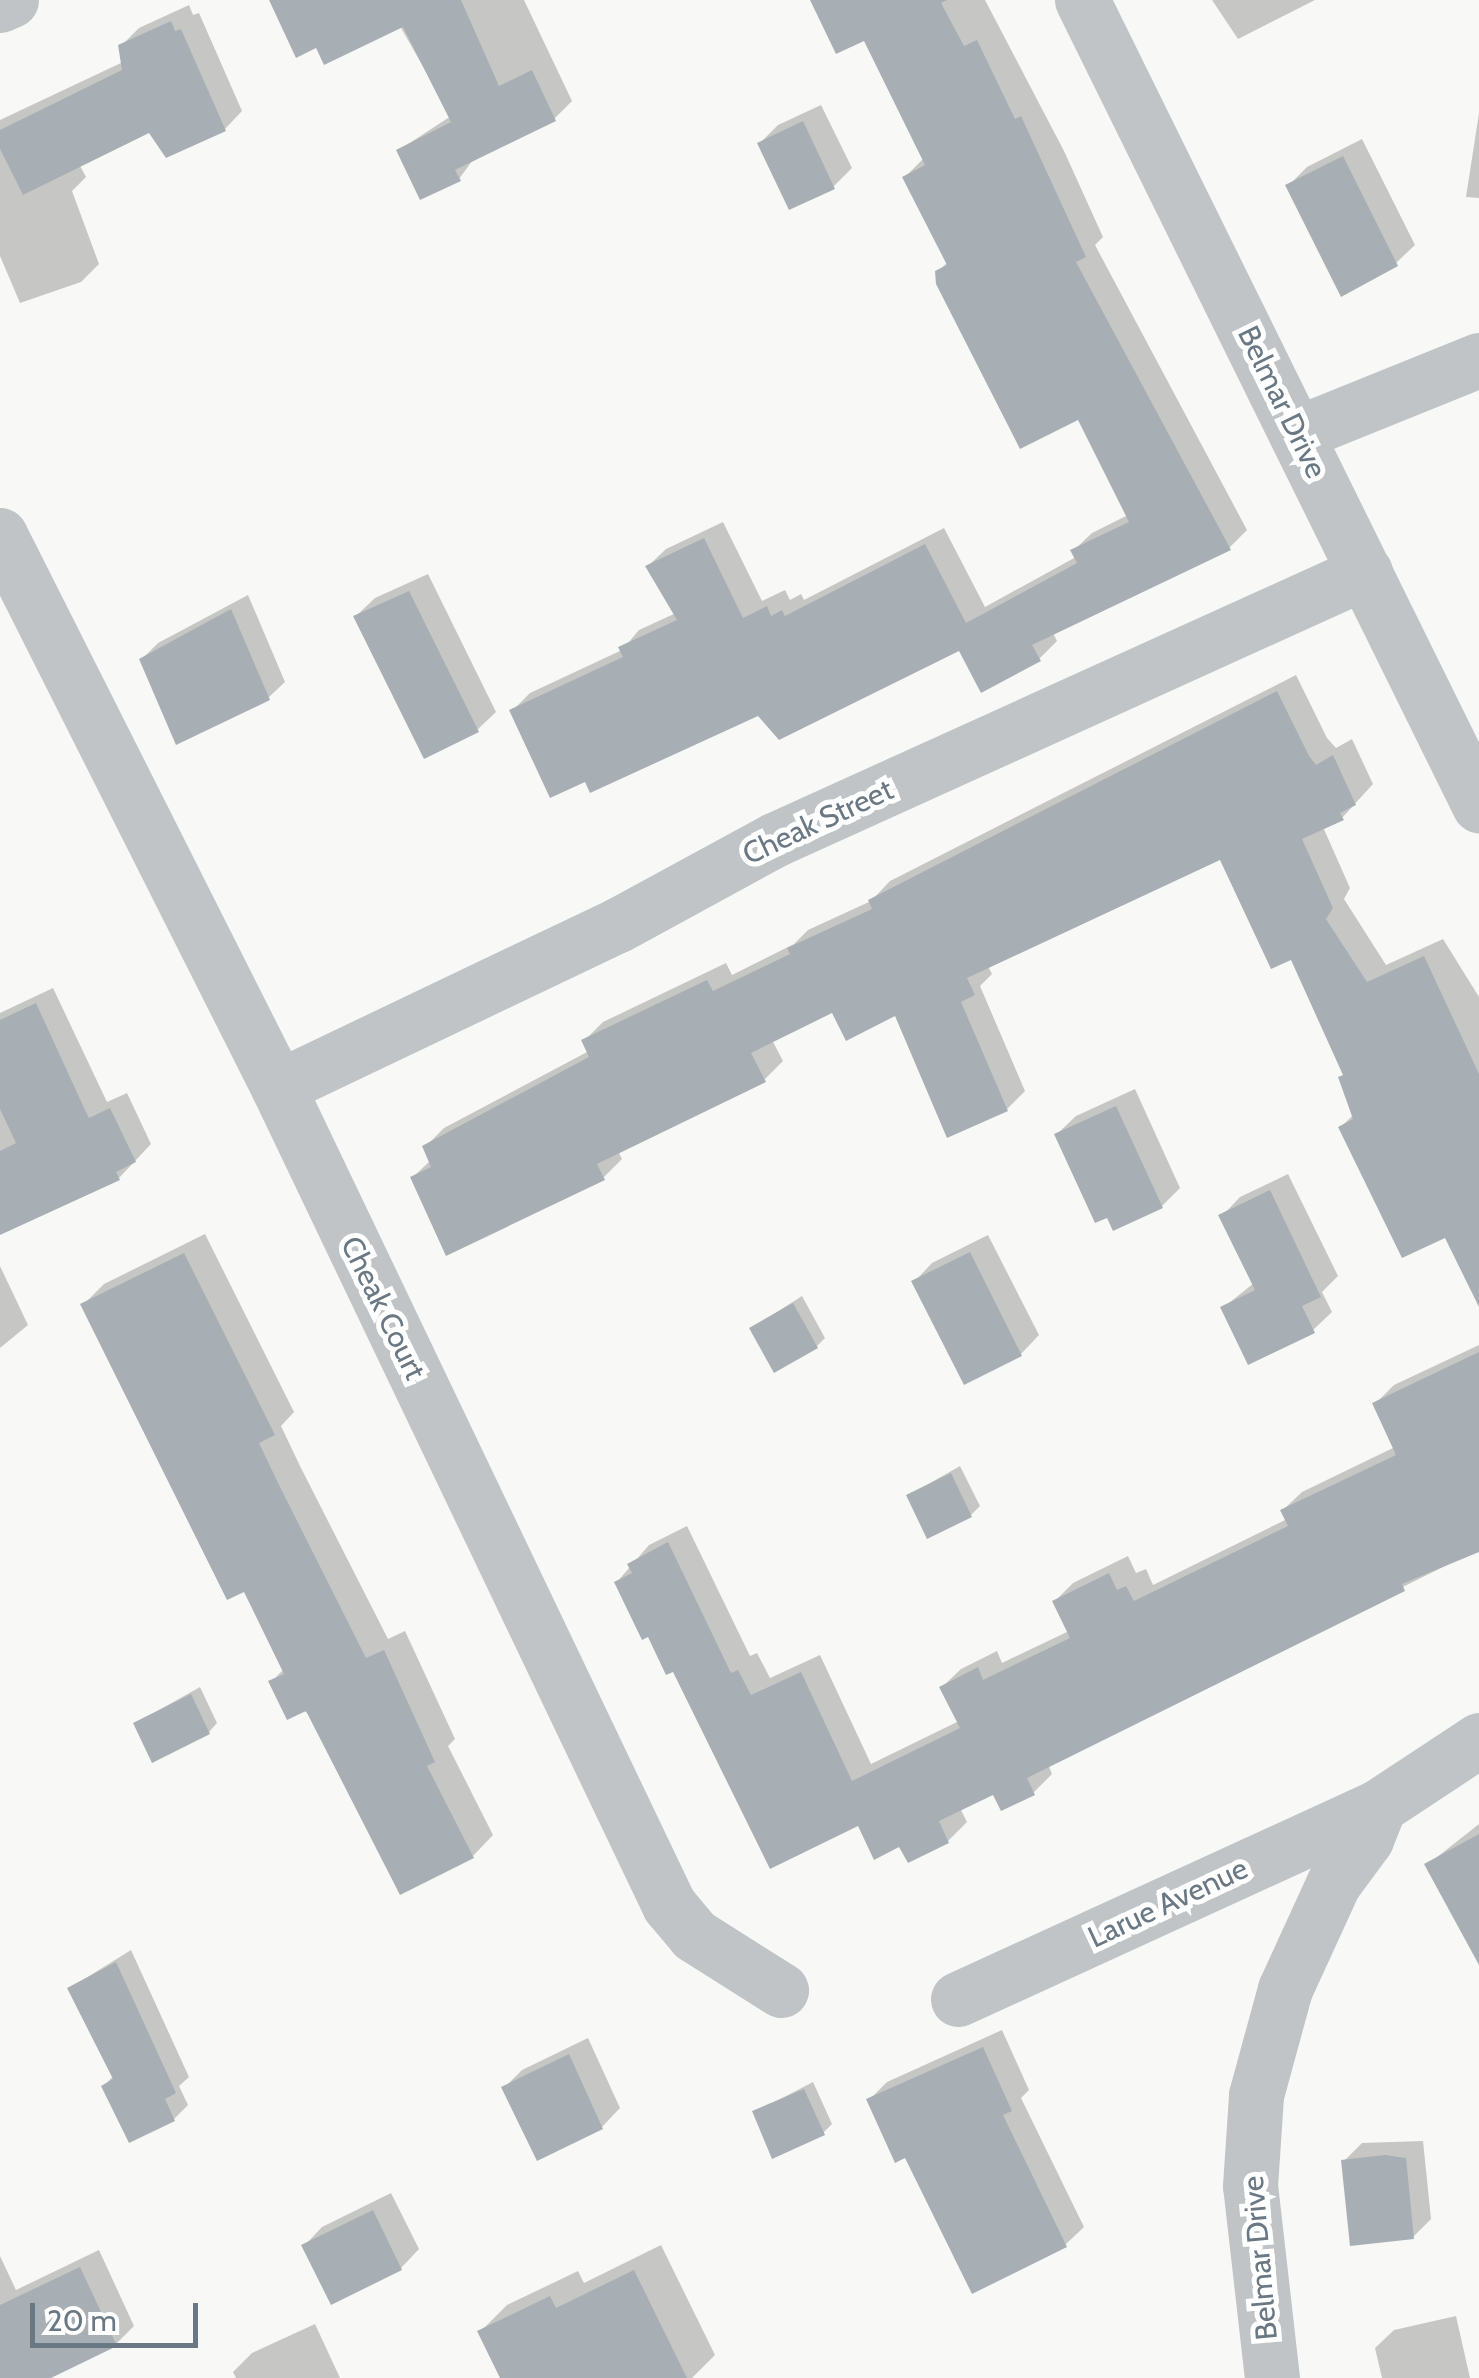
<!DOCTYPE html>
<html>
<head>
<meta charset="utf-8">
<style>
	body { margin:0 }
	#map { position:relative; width:1479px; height:2378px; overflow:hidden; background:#f8f8f6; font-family:Cabin,sans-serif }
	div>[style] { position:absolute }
	.shadow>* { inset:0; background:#0003 }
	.building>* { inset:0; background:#a8afb4 }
	.minor>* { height:55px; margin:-27.5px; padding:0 27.5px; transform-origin:27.5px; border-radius:27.5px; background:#c0c4c7 }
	span { translate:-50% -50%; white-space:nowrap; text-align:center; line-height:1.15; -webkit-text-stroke:10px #fff; paint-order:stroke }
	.street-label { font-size:30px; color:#6a7884 }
	.scale { position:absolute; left:30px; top:2303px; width:168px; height:45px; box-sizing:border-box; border:5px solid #6a7884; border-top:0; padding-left:12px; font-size:30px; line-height:35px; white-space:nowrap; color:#6a7884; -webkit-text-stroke:8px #fff; paint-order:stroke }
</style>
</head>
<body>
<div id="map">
	<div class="shadow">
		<i style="clip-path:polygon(271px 0,524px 0,572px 101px,554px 119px,475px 157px,459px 179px,399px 150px,451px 116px,400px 26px,317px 45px)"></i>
		<i style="clip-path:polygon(812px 0,985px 0,1064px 151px,1103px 237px,1095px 245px,1247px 530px,1229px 548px,1053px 633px,1057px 641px,1039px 659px,960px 647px,759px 713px,586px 779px,512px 711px,530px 693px,622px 650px,639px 630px,676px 613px,648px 566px,666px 549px,723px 522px,762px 601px,785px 590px,790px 600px,801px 594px,804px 600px,944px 528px,985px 607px,1076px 557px,1073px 551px,1092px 533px,1128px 515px,1079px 416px,937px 272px,948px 262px,905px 177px,924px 158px,865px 37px)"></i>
		<i style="clip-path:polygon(1212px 0,1315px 0,1238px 39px)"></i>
		<i style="clip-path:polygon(189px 5px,193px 15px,199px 13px,242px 111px,225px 129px,150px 130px,79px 164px,86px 177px,72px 191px,99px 264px,81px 282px,20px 303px,0 256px,0 120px,123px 62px,121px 46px,139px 28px)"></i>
		<i style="clip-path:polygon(821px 105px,852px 168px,833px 187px,760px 143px,778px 125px)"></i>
		<i style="clip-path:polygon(1479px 113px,1479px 198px,1466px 197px)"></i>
		<i style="clip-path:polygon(1362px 139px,1415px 245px,1396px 263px,1288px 186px,1307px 167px)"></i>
		<i style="clip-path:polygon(428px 574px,496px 712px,477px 730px,356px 616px,375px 598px)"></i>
		<i style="clip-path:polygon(248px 595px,285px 682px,268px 698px,142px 659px,158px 643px)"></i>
		<i style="clip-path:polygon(1296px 675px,1327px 738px,1336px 748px,1352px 739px,1373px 784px,1342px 818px,1323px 827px,1350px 888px,1344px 899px,1386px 965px,1443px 939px,1479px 997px,1479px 1302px,1447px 1234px,1341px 1127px,1354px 1114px,1345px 1073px,1292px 956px,1221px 857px,988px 966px,992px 974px,980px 986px,1025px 1091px,1007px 1109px,896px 1012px,833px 1010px,772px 1040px,783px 1061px,764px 1080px,618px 1151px,622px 1159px,603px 1178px,413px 1177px,431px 1160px,425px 1147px,444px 1128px,589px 1051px,584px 1041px,603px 1022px,726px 963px,732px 975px,794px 944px,808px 930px,871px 901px,890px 881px)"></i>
		<i style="clip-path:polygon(53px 988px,107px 1102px,127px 1093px,151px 1144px,119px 1178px,0 1232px,0 1013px)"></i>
		<i style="clip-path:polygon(1135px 1089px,1180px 1188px,1162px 1206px,1109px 1215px,1057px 1134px,1076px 1116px)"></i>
		<i style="clip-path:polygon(1288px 1174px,1338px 1276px,1322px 1292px,1332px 1312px,1313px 1330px,1224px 1307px,1254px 1283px,1222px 1216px,1240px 1197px)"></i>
		<i style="clip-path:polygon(205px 1234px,294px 1412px,281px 1426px,300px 1466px,388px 1639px,405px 1631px,455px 1739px,448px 1746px,493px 1835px,473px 1856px,271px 1682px,284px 1669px,245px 1589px,83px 1305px,104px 1284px)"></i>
		<i style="clip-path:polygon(988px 1235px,1039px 1335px,1021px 1354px,965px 1382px,914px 1282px,932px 1263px)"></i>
		<i style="clip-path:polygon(0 1266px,28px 1325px,0 1348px)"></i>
		<i style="clip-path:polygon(802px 1296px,825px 1338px,817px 1346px,752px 1328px)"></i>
		<i style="clip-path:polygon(1479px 1345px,1479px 1549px,1048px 1764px,1052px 1774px,1033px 1793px,994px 1791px,960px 1808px,967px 1822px,948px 1841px,909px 1860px,900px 1844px,859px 1823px,675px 1668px,617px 1582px,649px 1545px,687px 1526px,750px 1656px,757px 1653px,770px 1678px,820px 1655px,871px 1764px,959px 1721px,942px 1687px,961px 1669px,997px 1651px,1002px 1663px,1069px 1631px,1055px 1601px,1073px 1583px,1128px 1556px,1136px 1573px,1146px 1569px,1153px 1585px,1287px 1519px,1283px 1510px,1302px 1492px,1395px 1447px,1375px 1404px,1394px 1385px)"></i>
		<i style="clip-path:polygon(960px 1466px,980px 1506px,971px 1515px,909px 1495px)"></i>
		<i style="clip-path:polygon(200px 1687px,217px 1723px,209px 1732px,136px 1723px)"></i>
		<i style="clip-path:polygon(1479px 1824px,1479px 1907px,1427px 1865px)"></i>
		<i style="clip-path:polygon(131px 1950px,189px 2077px,179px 2086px,188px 2105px,174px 2119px,104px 2086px,114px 2075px,70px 1988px)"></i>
		<i style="clip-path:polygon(1002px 2030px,1029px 2090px,1021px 2098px,1084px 2227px,1065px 2245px,906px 2155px,869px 2100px,887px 2082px)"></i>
		<i style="clip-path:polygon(588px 2038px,620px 2108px,602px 2127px,504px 2088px,522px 2070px)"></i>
		<i style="clip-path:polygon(813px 2082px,832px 2124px,823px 2133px,755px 2112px)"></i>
		<i style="clip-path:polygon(1423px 2141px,1431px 2219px,1413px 2237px,1344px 2161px,1362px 2143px)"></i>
		<i style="clip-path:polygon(391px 2193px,419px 2249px,401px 2268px,304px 2246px,322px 2227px)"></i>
		<i style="clip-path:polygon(661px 2245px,715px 2355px,692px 2378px,503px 2378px,480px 2332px,507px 2305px,578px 2271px,584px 2283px)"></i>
		<i style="clip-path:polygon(99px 2250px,134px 2326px,116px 2344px,45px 2378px,0 2378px,0 2256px,16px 2290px)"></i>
		<i style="clip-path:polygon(1456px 2316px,1470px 2378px,1382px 2378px,1375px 2348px,1394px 2330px)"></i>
		<i style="clip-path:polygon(315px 2324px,340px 2378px,236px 2378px,233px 2372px,252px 2353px)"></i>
	</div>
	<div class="building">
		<i style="clip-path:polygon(269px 0,461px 0,499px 86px,532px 70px,556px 121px,455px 170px,461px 181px,420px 200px,396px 150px,451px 122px,403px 27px,324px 65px,316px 48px,296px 58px)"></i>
		<i style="clip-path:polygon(810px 0,947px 0,941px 3px,964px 46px,977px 40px,1015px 119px,1021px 116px,1086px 257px,1076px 262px,1231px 550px,1032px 645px,1041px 661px,981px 693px,959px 651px,779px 740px,758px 716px,590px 793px,585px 782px,550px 798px,509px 710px,623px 657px,618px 647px,677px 620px,645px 566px,704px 538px,743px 618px,767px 606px,771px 616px,782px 610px,785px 616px,925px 544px,966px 623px,1077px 563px,1070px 550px,1129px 522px,1078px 420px,1020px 449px,936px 284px,935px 271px,947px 265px,902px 177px,925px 165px,864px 41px,836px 54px)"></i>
		<i style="clip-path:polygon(171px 21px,175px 31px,181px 29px,226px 131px,166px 158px,149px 133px,23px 195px,0 149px,0 130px,122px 70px,118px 45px)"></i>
		<i style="clip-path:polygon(803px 121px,835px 189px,789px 210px,757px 143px)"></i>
		<i style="clip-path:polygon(1343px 156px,1398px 266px,1341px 297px,1285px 185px)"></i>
		<i style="clip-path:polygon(409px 591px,479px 732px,424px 759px,353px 616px)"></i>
		<i style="clip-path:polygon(231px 609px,270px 700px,176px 745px,139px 659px)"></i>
		<i style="clip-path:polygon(1277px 691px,1309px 756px,1316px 765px,1333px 755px,1356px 805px,1340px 813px,1344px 820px,1302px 839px,1333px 908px,1326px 919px,1367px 982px,1424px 956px,1479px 1074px,1479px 1307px,1445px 1238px,1402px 1258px,1338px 1127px,1353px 1119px,1338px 1077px,1343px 1075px,1291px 960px,1271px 969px,1220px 860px,967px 978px,975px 995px,961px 1002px,1008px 1111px,947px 1138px,895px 1016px,846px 1041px,832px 1013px,751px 1053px,766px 1082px,597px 1164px,605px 1180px,446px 1256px,410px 1177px,431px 1167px,422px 1146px,589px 1057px,581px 1040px,707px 980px,713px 991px,790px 954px,787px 948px,872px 909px,868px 900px)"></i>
		<i style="clip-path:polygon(36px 1003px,85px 1110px,89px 1118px,110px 1108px,136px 1162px,116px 1172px,120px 1180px,0 1235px,0 1151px,16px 1143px,0 1109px,0 1020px)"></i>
		<i style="clip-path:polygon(1116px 1106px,1163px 1208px,1113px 1231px,1107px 1218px,1095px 1223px,1054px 1134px)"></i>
		<i style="clip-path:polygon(1270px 1190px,1321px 1297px,1302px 1306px,1315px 1333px,1248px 1365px,1220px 1307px,1255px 1290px,1218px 1215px)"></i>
		<i style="clip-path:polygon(970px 1252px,1022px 1356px,964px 1385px,911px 1281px)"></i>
		<i style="clip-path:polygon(184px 1253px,275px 1435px,259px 1443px,280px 1487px,366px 1658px,384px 1650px,435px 1762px,427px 1766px,474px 1858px,400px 1895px,306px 1711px,287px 1720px,268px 1681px,284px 1674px,244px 1592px,227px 1600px,80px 1304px)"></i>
		<i style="clip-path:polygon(793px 1303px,818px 1348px,774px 1373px,749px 1328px)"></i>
		<i style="clip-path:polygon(1479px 1352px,1479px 1552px,1402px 1584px,1405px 1591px,1027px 1778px,1035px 1795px,1001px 1811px,993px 1795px,939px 1821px,949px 1843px,908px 1863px,899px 1847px,874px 1860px,858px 1826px,770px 1869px,673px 1672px,666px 1675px,648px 1637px,642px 1640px,614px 1582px,632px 1573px,627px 1564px,668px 1542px,731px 1673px,738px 1670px,751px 1695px,801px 1672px,852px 1781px,960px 1728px,939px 1687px,978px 1667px,983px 1680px,1070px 1638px,1052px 1601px,1109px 1573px,1117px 1590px,1126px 1586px,1134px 1601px,1288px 1526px,1280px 1510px,1396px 1455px,1372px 1403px)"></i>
		<i style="clip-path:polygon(951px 1473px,972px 1517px,927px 1539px,906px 1495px)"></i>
		<i style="clip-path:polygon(191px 1694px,210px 1734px,152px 1763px,133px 1723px)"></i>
		<i style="clip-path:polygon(1479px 1834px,1479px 1965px,1424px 1864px)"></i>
		<i style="clip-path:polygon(116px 1962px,176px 2093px,165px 2099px,175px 2121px,129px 2143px,101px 2086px,113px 2079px,67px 1988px)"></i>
		<i style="clip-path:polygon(983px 2047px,1012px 2111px,1003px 2115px,1067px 2247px,972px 2294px,905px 2158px,895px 2163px,866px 2099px)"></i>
		<i style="clip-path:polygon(569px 2054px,603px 2129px,537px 2161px,501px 2087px)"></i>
		<i style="clip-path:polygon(804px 2089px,825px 2135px,772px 2159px,752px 2111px)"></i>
		<i style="clip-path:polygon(1385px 2155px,1406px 2158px,1414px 2239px,1350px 2246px,1341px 2160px)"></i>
		<i style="clip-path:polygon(373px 2210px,402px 2270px,331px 2305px,301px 2245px)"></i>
		<i style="clip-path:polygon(80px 2267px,117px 2346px,51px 2378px,0 2378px,0 2305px)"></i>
		<i style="clip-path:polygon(634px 2270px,687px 2378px,500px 2378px,477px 2331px,550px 2296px,556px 2308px)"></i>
	</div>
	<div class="minor">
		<i style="left:1082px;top:0;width:898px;rotate:63.75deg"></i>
		<i style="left:0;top:5px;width:12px;rotate:-24deg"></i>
		<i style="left:1298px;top:433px;width:195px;rotate:-22deg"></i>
		<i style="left:0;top:535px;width:618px;rotate:63.27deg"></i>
		<i style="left:278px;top:1087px;width:907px;rotate:64.45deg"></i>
		<i style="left:669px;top:1905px;width:39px;rotate:50deg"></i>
		<i style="left:694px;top:1935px;width:103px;rotate:32.3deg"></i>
		<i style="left:278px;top:1087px;width:377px;rotate:-25.5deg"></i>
		<i style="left:618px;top:925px;width:178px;rotate:-28.6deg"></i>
		<i style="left:774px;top:840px;width:649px;rotate:-24.39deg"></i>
		<i style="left:958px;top:1999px;width:463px;rotate:-24.6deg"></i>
		<i style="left:1272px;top:2378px;width:193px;rotate:-96.5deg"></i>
		<i style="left:1250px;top:2186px;width:91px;rotate:-86.2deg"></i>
		<i style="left:1256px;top:2095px;width:110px;rotate:-74.7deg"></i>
		<i style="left:1285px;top:1989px;width:115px;rotate:-65.4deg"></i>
		<i style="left:1333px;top:1884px;width:56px;rotate:-53.7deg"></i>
		<i style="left:1366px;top:1839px;width:35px;rotate:-68deg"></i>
		<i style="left:1379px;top:1806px;width:120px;rotate:-33.4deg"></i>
	</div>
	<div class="street-label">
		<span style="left:1282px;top:402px;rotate:64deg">Belmar Drive</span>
		<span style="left:818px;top:822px;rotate:-25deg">Cheak Street</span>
		<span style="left:383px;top:1308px;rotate:64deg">Cheak Court</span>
		<span style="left:1168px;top:1903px;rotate:-25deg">Larue Avenue</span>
		<span style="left:1260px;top:2258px;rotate:-95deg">Belmar Drive</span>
	</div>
	<div class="scale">20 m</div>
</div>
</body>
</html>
